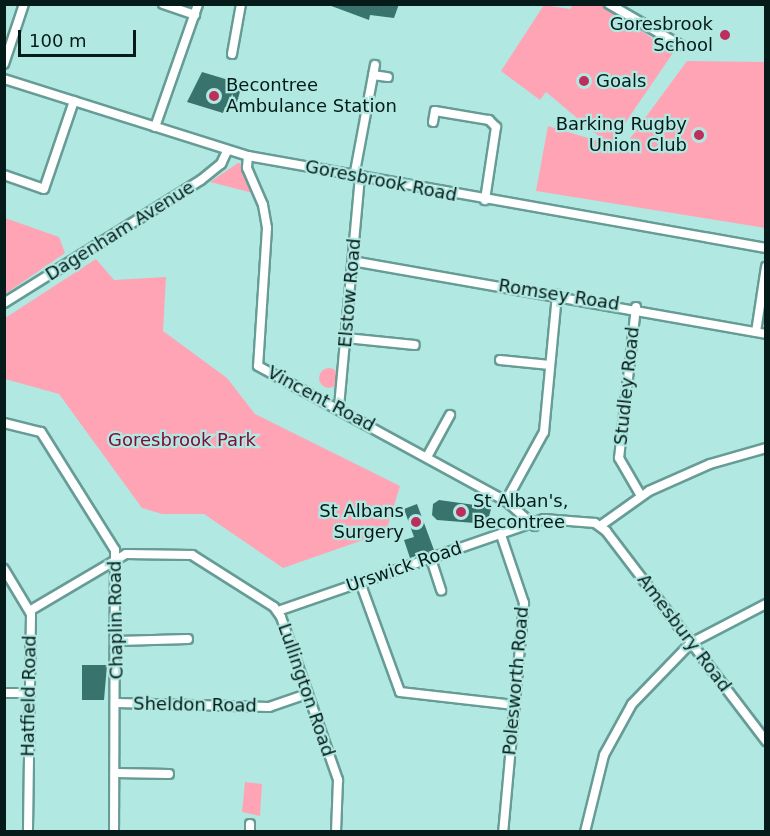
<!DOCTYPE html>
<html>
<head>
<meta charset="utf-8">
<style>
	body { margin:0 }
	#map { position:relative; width:770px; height:836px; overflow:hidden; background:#b1e9e2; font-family:"DejaVu Sans",sans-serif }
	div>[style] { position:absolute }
	.green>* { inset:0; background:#fea4b5 }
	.round { border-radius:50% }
	.building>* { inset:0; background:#39736d }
	.roads { filter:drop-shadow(2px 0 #679c96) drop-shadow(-2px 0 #679c96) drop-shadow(0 2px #679c96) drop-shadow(0 -2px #679c96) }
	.street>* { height:8px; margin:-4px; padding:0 4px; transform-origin:4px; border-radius:4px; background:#fff }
	.dots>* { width:16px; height:16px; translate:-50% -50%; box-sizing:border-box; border:3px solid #b1e9e2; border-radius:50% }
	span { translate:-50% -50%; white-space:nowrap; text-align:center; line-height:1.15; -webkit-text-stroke:4.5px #b1e9e2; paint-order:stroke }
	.poi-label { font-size:18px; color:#051b19 }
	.right { translate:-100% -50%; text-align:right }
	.left { translate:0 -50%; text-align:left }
	.street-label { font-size:18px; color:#051b19 }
	.park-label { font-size:18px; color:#800d38 }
	.frame { position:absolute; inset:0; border:6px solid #051b19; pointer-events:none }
	.scale { position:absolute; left:18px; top:30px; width:118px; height:27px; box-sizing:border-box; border:3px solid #051b19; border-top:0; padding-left:8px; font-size:18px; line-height:21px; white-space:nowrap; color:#051b19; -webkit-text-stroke:4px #b1e9e2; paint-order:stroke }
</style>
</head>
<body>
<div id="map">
	<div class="green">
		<i style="clip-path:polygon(544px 5px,570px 9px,573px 5px,605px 5px,673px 53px,610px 145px,623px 148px,687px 61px,765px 62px,765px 228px,536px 191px,548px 126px,608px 144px,546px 92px,540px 100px,501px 71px)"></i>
		<i style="clip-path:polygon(240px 163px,253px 193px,210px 182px,238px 163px)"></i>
		<i style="clip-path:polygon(5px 218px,59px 237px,65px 253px,5px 294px)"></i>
		<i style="clip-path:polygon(96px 259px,114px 280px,166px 277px,163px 331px,227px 378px,255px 414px,400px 486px,386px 532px,283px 568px,204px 514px,162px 514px,142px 508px,59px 394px,5px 379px,5px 318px)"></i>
		<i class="round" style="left:319px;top:368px;width:20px;height:20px"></i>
		<i style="clip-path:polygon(245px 782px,262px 784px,260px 816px,242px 812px)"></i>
	</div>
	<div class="building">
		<i style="clip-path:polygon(326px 4px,399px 4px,394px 18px,370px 15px,369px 20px)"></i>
		<i style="clip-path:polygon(202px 72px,242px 84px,235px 110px,225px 107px,223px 113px,187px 102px)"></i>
		<i style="clip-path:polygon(485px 497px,491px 509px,487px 524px,437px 520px,432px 515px,433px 504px,439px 500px,482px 506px)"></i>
		<i style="clip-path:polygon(417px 504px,434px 550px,410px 558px,404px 540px,414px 537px,404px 509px)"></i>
		<i style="clip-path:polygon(82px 665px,107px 665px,104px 700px,82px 700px)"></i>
	</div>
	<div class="roads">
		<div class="street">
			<i style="left:163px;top:4px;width:34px;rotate:19deg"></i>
			<i style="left:609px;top:4px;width:82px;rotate:30deg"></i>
			<i style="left:232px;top:54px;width:51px;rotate:-79.8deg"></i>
			<i style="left:4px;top:64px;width:63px;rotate:-71.6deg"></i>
			<i style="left:373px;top:75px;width:15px;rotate:8deg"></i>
			<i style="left:4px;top:79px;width:256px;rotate:17.5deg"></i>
			<i style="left:248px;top:156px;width:526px;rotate:10.07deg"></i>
			<i style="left:433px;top:122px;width:11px;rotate:-80deg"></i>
			<i style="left:435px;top:111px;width:55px;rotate:9.5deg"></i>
			<i style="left:489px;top:120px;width:10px;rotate:45deg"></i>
			<i style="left:496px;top:127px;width:74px;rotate:98.6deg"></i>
			<i style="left:155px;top:127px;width:130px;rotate:-70.7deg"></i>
			<i style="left:248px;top:156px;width:12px;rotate:95deg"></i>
			<i style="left:247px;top:168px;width:40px;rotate:66.6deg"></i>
			<i style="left:263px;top:205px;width:23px;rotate:80deg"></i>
			<i style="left:267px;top:228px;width:138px;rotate:93.7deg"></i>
			<i style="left:258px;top:366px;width:282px;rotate:28.6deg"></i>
			<i style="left:506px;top:501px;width:38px;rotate:41deg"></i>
			<i style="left:4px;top:175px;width:42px;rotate:19.3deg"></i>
			<i style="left:44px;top:189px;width:93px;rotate:-71.2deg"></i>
			<i style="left:354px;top:177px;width:114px;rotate:-79.4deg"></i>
			<i style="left:352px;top:261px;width:420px;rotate:10deg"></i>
			<i style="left:4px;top:303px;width:232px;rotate:-32deg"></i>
			<i style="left:201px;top:180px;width:26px;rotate:-39deg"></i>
			<i style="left:221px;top:164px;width:14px;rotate:-65deg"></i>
			<i style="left:636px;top:307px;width:152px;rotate:96.4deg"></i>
			<i style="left:619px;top:458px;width:44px;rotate:59.9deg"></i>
			<i style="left:756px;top:332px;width:66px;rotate:-81.3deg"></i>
			<i style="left:346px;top:338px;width:69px;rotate:5.8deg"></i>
			<i style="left:500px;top:360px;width:50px;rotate:5.7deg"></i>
			<i style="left:339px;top:407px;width:230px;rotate:-84.8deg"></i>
			<i style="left:4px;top:423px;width:38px;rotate:14deg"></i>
			<i style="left:41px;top:432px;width:139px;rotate:57.9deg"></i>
			<i style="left:115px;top:550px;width:282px;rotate:90.2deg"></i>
			<i style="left:427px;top:457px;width:48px;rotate:-61.3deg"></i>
			<i style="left:506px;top:501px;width:79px;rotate:-61.2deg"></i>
			<i style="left:544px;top:432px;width:138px;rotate:-84.6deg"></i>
			<i style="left:600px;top:526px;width:60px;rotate:-35.5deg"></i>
			<i style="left:649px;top:491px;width:67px;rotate:-23.9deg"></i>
			<i style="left:710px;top:464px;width:58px;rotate:-15.9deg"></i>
			<i style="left:501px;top:535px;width:72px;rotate:71.3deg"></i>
			<i style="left:524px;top:603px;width:230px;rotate:95.2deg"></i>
			<i style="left:431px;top:559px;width:33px;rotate:72deg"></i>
			<i style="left:4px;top:569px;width:52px;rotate:59deg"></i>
			<i style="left:31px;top:614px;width:218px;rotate:90.8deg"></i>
			<i style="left:360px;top:582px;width:117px;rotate:70deg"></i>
			<i style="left:400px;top:692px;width:115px;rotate:6.5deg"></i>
			<i style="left:31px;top:610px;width:110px;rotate:-30.5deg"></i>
			<i style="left:126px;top:554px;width:66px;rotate:0.9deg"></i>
			<i style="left:192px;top:555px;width:97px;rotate:32.4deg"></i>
			<i style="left:274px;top:607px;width:12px;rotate:55deg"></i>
			<i style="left:281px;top:617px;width:173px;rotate:70.7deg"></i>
			<i style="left:338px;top:780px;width:52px;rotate:92.2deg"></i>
			<i style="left:278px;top:611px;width:281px;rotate:-19.1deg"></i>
			<i style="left:544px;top:519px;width:51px;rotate:4.5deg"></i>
			<i style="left:595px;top:523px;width:14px;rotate:36deg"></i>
			<i style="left:606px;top:531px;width:264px;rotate:52.7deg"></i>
			<i style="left:118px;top:641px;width:70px;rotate:-1.6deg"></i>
			<i style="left:4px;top:693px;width:26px"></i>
			<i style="left:117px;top:703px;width:152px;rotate:1.5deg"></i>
			<i style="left:269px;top:707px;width:40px;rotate:-18.9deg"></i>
			<i style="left:116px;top:773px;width:53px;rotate:1.1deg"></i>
			<i style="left:250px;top:832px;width:8px;rotate:-90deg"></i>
			<i style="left:585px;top:832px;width:79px;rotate:-76.1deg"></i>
			<i style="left:604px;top:755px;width:58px;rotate:-61.2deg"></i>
			<i style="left:632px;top:704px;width:85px;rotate:-46deg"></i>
			<i style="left:691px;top:643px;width:85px;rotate:-27.5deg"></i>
		</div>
	</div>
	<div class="dots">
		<i style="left:725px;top:35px;background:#bc2e5b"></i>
		<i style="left:584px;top:81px;background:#bc2e5b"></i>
		<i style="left:214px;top:96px;background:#bc2e5b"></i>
		<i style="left:699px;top:135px;background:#bc2e5b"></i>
		<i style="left:461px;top:512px;background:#bc2e5b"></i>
		<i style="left:416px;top:522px;background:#bc2e5b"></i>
	</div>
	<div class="poi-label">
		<span class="right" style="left:713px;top:35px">Goresbrook<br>School</span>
		<span class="left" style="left:596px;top:81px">Goals</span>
		<span class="left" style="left:226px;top:96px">Becontree<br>Ambulance Station</span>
		<span class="right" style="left:687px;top:135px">Barking Rugby<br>Union Club</span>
		<span class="left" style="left:473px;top:512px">St Alban's,<br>Becontree</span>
		<span class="right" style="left:404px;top:522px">St Albans<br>Surgery</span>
	</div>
	<div class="street-label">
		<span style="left:381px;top:181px;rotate:11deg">Goresbrook Road</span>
		<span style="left:120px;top:231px;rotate:-32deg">Dagenham Avenue</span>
		<span style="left:350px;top:293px;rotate:-85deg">Elstow Road</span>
		<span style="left:559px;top:295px;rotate:9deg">Romsey Road</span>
		<span style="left:627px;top:386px;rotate:-84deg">Studley Road</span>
		<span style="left:321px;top:399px;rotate:28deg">Vincent Road</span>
		<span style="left:404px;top:567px;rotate:-19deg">Urswick Road</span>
		<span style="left:116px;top:620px;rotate:-91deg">Chaplin Road</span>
		<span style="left:684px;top:633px;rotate:53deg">Amesbury Road</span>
		<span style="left:516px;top:681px;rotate:-85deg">Polesworth Road</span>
		<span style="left:306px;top:690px;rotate:71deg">Lullington Road</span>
		<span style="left:29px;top:696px;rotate:-89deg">Hatfield Road</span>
		<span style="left:195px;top:705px;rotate:1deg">Sheldon Road</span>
	</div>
	<div class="park-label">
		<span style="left:182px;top:440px">Goresbrook Park</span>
	</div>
	<div class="frame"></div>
	<div class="scale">100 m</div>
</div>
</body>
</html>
